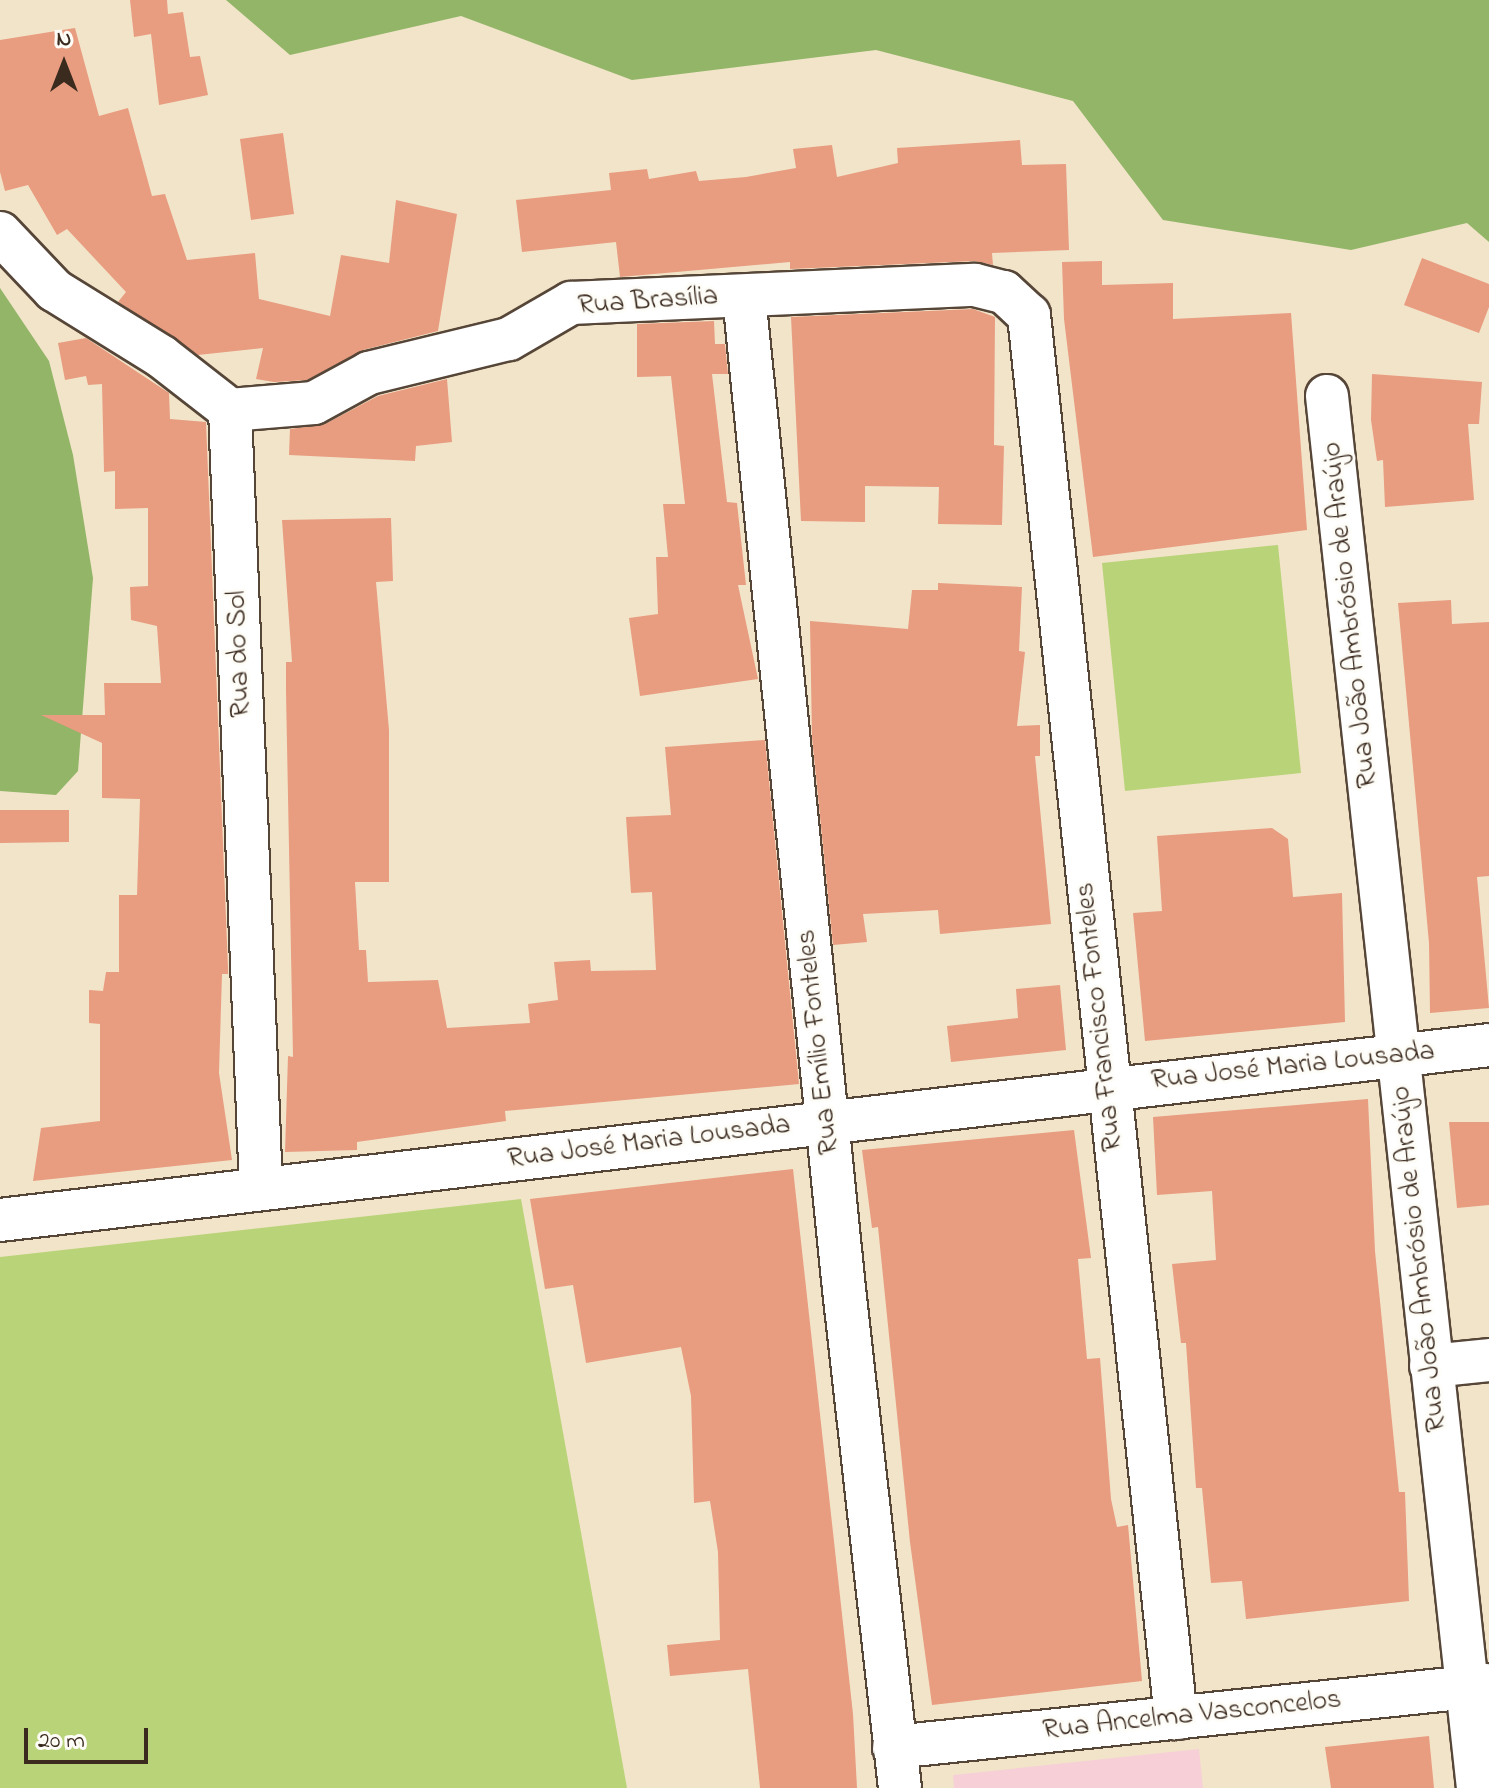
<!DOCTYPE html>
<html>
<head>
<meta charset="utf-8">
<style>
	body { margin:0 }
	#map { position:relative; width:1489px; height:1788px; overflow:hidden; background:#f2e4c9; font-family:"Indie Flower",sans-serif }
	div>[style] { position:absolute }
	.built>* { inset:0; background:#f6cfd7 }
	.green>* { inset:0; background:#b9d378 }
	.forest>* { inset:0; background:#92b568 }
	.building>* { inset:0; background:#e89c80 }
	.roads { filter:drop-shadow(2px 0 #564638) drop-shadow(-2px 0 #564638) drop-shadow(0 2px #564638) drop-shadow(0 -2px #564638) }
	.minor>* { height:42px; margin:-21px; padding:0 21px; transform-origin:21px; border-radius:21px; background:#fff }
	span { translate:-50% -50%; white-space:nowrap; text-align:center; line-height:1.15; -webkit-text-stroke:6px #fdfcf7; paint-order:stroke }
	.street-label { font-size:28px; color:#3b2a1e }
	.north { position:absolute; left:24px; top:24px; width:80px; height:80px; -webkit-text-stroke:6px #fdfcf7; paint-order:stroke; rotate:0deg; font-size:22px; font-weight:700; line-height:32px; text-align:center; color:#3b2a1e }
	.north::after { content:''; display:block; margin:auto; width:28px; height:36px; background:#3b2a1e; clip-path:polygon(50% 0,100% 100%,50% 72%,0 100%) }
	.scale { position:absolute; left:24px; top:1728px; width:124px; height:36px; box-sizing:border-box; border:4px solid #3b2a1e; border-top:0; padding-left:10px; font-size:24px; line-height:28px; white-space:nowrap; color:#3b2a1e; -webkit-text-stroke:6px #fdfcf7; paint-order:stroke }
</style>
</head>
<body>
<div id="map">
	<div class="built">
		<i style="clip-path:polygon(1199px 1749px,1203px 1788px,954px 1788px,953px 1775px)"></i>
	</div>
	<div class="green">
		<i style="clip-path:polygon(1278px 545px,1301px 773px,1125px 791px,1102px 563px)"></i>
		<i style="clip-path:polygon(521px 1199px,627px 1788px,0 1788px,0 1257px)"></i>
	</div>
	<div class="forest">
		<i style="clip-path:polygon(226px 0,1489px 0,1489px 242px,1467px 223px,1351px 250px,1163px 220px,1073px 101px,876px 50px,632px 80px,461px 16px,290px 55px)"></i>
		<i style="clip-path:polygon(0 288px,49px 361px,73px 455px,93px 578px,78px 771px,56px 795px,0 791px)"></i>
	</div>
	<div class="building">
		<i style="clip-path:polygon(130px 0,167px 0,168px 14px,183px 12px,190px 57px,200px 56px,208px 95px,159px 105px,151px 34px,134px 37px)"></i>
		<i style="clip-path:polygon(75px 28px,99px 116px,128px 108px,152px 196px,165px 194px,187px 260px,255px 253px,259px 299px,330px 316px,341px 255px,389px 263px,396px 200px,457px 214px,438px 331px,363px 350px,307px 380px,274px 382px,256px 379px,263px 348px,198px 355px,118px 302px,126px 292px,67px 229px,57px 235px,28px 185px,5px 191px,0 172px,0 40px)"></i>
		<i style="clip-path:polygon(283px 133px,294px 214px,251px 220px,240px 139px)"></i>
		<i style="clip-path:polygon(1020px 140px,1022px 165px,1066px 164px,1069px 250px,992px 253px,993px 265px,974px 261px,790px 269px,790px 262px,620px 277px,616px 242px,522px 252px,516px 200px,611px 190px,609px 173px,647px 169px,649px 179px,696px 171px,699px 181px,746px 177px,796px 168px,793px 149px,832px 145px,837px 177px,898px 163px,897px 148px)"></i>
		<i style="clip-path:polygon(1422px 258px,1489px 284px,1489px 307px,1479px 333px,1404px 305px)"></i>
		<i style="clip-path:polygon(1102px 261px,1102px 285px,1173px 283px,1173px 319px,1291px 313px,1307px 530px,1093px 557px,1064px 319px,1062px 262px)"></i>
		<i style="clip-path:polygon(973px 309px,995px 317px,994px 445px,1004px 446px,1002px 525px,938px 524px,939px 487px,865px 486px,865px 522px,801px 521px,791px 317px)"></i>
		<i style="clip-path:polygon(714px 321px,715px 344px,725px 344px,728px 374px,712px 374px,727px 502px,737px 503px,746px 585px,738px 585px,758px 679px,640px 696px,629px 618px,658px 614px,656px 557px,668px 557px,663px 504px,685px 504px,671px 376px,637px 377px,637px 324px)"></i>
		<i style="clip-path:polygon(86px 338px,169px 393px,170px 419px,206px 422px,228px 968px,228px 974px,222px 974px,219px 1073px,232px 1160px,33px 1181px,41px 1128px,100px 1121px,100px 1024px,89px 1023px,89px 990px,103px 991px,106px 972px,119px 972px,119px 895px,137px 895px,140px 799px,102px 798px,102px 743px,41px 715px,105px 715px,104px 683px,161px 683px,157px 626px,131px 620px,130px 587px,148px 586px,148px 508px,115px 509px,115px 471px,104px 472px,102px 384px,88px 385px,86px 376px,65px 380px,58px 343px)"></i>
		<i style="clip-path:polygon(1372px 374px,1482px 382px,1479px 424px,1468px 424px,1474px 500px,1385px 507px,1383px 460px,1377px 461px,1371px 420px)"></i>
		<i style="clip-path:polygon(447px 379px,452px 442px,416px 446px,415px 461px,289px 455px,290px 429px,325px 424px,378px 396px)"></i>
		<i style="clip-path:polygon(391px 518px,393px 581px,376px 582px,389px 730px,389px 882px,355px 882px,359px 950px,366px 950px,368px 982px,438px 980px,447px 1028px,530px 1023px,528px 1004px,558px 1000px,554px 962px,590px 960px,591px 971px,656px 970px,652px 892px,631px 893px,626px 817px,671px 815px,665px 747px,765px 740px,799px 1084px,505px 1111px,506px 1121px,357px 1142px,357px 1150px,285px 1152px,288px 1056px,293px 1057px,286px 692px,286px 662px,292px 662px,282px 520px)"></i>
		<i style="clip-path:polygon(938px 583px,1022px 587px,1019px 651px,1025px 652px,1017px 726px,1040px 725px,1040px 756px,1035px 756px,1051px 924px,940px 934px,938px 910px,863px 914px,867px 942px,833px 945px,812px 737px,810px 621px,908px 629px,912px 590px,938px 590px)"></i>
		<i style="clip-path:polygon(1451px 600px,1452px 624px,1489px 622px,1489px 876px,1477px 877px,1489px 1008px,1430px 1013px,1429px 943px,1398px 603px)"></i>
		<i style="clip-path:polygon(0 810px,69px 810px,69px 842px,0 843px)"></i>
		<i style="clip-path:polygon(1272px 828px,1288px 839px,1293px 897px,1342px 893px,1345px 1022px,1145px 1041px,1133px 913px,1162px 911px,1157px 836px)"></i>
		<i style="clip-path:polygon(1060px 985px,1066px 1050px,951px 1062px,947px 1026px,1018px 1018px,1016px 989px)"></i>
		<i style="clip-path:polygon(1368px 1099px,1375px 1251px,1399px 1492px,1405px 1492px,1409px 1601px,1246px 1619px,1242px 1581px,1211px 1583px,1202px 1488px,1196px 1488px,1186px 1343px,1181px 1343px,1172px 1264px,1216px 1260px,1212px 1191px,1157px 1195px,1153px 1117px)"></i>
		<i style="clip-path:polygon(1449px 1122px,1489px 1122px,1489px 1205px,1457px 1208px)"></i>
		<i style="clip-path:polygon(1074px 1130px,1091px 1258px,1078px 1259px,1087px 1359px,1100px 1358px,1111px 1499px,1117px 1527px,1128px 1525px,1142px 1681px,932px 1705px,910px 1542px,878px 1227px,872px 1228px,862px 1150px)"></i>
		<i style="clip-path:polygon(793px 1169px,853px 1714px,857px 1788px,760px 1788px,748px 1669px,670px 1676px,667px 1645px,720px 1640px,718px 1552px,710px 1501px,694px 1503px,691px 1396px,681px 1347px,586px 1363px,573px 1285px,545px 1289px,530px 1199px)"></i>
		<i style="clip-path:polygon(1429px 1736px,1434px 1788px,1331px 1788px,1325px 1747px)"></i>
	</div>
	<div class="roads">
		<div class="minor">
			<i style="left:0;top:233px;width:79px;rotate:46.5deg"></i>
			<i style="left:54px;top:290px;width:127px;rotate:31.8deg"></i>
			<i style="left:162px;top:357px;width:86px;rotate:37.9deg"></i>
			<i style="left:230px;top:410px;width:780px;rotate:87.72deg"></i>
			<i style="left:744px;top:296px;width:998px;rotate:84.25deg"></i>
			<i style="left:844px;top:1289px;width:502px;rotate:83.6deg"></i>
			<i style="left:1327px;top:396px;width:1400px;rotate:83.81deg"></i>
			<i style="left:230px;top:410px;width:84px;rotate:-4.8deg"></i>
			<i style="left:314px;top:403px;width:63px;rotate:-28.6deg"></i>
			<i style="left:369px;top:373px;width:144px;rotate:-13.7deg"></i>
			<i style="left:509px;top:339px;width:72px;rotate:-30.1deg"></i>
			<i style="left:571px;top:303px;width:404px;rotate:-2.6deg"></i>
			<i style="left:975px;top:285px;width:30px;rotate:14deg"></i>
			<i style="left:1004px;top:292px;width:34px;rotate:43deg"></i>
			<i style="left:1029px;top:315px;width:1411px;rotate:84.02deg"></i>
			<i style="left:0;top:1220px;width:1499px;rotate:-6.7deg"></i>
			<i style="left:1431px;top:1366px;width:58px;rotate:-5.9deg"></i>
			<i style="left:894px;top:1747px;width:598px;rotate:-5.95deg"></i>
		</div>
	</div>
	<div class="street-label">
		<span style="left:648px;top:302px;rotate:-4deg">Rua Brasília</span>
		<span style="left:1351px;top:615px;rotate:-96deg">Rua João Ambrósio de Araújo</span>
		<span style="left:240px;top:654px;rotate:-92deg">Rua do Sol</span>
		<span style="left:1100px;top:1017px;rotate:-96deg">Rua Francisco Fonteles</span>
		<span style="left:819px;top:1042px;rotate:-96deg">Rua Emílio Fonteles</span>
		<span style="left:1293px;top:1067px;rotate:-6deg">Rua José Maria Lousada</span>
		<span style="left:649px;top:1143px;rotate:-7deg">Rua José Maria Lousada</span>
		<span style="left:1420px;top:1259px;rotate:-96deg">Rua João Ambrósio de Araújo</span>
		<span style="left:1192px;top:1716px;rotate:-6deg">Rua Ancelma Vasconcelos</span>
	</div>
	<div class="north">N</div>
	<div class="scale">20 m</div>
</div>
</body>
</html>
